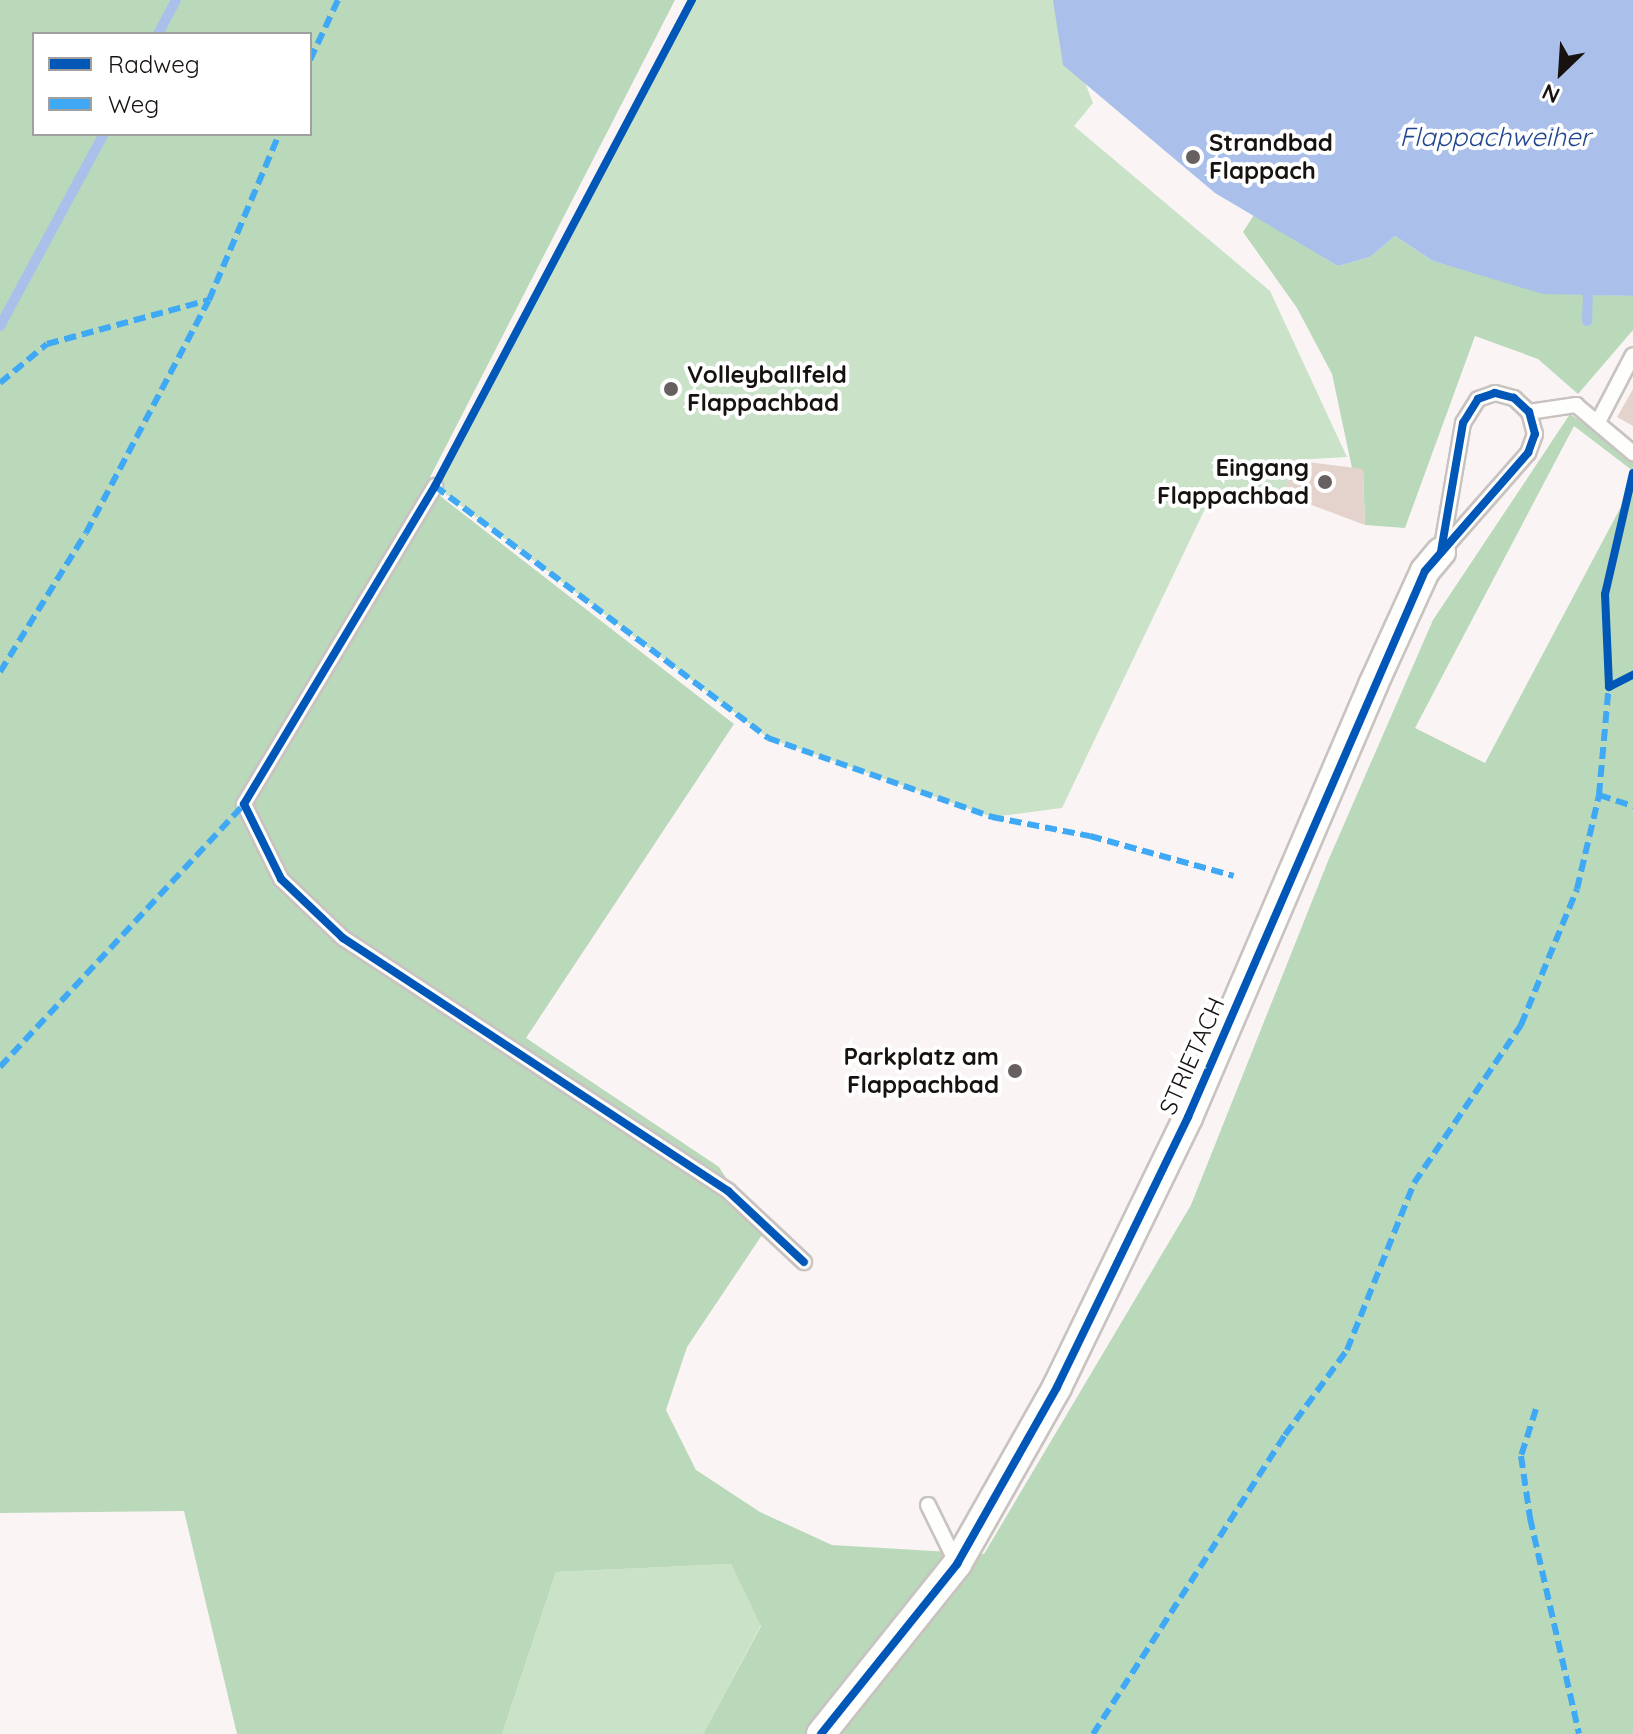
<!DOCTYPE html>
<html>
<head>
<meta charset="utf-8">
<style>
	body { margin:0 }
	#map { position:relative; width:1633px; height:1734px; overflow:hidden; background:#faf5f4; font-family:Quicksand,sans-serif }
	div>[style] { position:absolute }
	.green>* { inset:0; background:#c9e2c8 }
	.forest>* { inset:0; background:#bad8ba }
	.water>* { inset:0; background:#aac0eb }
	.stream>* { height:10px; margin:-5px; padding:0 5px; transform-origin:5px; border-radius:5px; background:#aac0eb }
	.building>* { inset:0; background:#e4d3cd }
	.roads { filter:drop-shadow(2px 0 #c8c3c1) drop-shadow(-2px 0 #c8c3c1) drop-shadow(0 2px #c8c3c1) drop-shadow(0 -2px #c8c3c1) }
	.lane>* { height:14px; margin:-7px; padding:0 7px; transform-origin:7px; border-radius:7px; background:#fefefd }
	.street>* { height:28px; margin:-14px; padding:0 14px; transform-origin:14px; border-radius:14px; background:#fefefd }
	.quiet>* { height:6px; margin-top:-3px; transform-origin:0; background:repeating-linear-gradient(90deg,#3fa9f5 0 12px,transparent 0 18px) }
	.cycleway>* { height:8px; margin:-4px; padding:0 4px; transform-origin:4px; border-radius:4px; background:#0057b8 }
	.dots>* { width:22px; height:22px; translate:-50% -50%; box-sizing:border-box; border:4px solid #fff; border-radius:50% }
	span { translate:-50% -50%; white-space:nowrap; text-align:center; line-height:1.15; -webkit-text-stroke:8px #fff; paint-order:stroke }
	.poi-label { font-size:24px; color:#171210; font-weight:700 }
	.left { translate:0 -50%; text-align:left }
	.right { translate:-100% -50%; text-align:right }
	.street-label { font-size:24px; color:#171210 }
	.water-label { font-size:26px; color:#214790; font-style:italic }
	.legend { position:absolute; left:32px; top:32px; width:280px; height:104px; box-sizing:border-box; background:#fff; border:2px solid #a2a09f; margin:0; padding:10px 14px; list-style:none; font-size:24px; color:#171210 }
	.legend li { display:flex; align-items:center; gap:16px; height:40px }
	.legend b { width:40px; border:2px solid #a2a09f }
	.north { position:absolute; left:1521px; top:32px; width:80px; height:80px; -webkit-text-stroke:6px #fff; paint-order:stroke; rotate:205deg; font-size:22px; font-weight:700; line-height:32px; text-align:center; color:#171210 }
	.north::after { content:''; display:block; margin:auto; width:28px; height:36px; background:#171210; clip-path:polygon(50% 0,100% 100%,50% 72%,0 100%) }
</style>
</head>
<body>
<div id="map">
	<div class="green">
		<i style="clip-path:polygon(692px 0,1053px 0,1093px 103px,1074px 126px,1270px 291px,1347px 457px,1292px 460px,1285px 495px,1213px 492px,1062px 808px,992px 817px,768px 738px,435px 486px)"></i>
		<i style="clip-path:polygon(731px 1564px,761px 1625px,703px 1734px,502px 1734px,556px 1572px)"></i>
	</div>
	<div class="forest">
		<i style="clip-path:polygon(evenodd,0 0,675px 0,426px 485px,734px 724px,526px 1038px,719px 1167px,762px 1235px,687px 1347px,666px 1410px,696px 1470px,760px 1512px,832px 1545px,984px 1554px,1191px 1205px,1328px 861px,1433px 620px,1570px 414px,1633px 458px,1633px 471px,1574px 426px,1415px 728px,1485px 763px,1633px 484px,1633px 1734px,703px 1734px,761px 1626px,731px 1564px,556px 1572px,502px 1734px,237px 1734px,184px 1511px,0 1513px,0 0,34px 34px,310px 34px,310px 134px,34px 134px,34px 34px)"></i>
		<i style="clip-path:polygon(1254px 215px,1338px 266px,1370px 257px,1395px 236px,1433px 261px,1543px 293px,1633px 296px,1633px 330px,1578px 394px,1538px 359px,1475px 336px,1405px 528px,1365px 525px,1363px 470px,1352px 468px,1332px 374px,1297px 308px,1243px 232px)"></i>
	</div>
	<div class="water">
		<i style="clip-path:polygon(1053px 0,1633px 0,1633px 296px,1543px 294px,1433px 261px,1395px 236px,1370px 257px,1338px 266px,1215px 193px,1063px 65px)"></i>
	</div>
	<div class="stream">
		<i style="left:158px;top:34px;width:38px;rotate:-62deg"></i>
		<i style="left:1587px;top:321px;width:25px;rotate:-88deg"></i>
		<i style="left:0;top:326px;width:218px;rotate:-61.6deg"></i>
	</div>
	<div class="building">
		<i style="clip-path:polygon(1633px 389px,1633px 426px,1617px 417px)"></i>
		<i style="clip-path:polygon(1292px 460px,1363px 469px,1365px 525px,1285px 495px)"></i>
	</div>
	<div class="roads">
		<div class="lane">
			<i style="left:1495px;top:393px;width:20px;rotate:15deg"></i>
			<i style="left:1514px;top:398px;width:21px;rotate:43deg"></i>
			<i style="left:1529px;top:412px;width:23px;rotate:75deg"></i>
			<i style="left:1535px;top:434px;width:20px;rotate:110deg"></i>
			<i style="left:1528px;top:453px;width:132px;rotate:131.3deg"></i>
			<i style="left:1441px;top:552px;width:131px;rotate:-80.3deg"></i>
			<i style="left:1463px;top:423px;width:28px;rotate:-58deg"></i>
			<i style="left:1478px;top:399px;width:18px;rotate:-19deg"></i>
			<i style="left:1529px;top:412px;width:48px;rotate:-8.5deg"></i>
			<i style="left:1576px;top:405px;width:75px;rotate:40.1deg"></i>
			<i style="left:1599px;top:420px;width:73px;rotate:-62.4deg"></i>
			<i style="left:435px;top:486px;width:371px;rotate:121deg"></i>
			<i style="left:244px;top:804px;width:84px;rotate:63.7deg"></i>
			<i style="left:281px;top:879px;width:86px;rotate:43.6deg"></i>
			<i style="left:343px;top:938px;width:461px;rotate:33.3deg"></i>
			<i style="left:728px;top:1191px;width:104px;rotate:43.1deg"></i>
			<i style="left:928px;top:1505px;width:66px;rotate:63.8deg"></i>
		</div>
		<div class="street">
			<i style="left:821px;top:1734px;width:218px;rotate:-51.3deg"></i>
			<i style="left:957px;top:1564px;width:203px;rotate:-60.5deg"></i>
			<i style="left:1057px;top:1387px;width:300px;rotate:-64.1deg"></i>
			<i style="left:1188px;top:1117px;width:470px;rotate:-66.8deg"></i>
			<i style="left:1373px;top:685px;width:125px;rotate:-65.5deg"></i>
			<i style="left:1425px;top:571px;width:25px;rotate:-50deg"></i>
		</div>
	</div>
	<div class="quiet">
		<i style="left:310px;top:60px;width:66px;rotate:-65deg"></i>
		<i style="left:0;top:383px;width:61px;rotate:-39.7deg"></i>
		<i style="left:47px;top:344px;width:168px;rotate:-15.2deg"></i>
		<i style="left:439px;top:479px;width:8px;rotate:120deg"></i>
		<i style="left:435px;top:486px;width:418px;rotate:37.1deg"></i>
		<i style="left:768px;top:738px;width:238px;rotate:19.4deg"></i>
		<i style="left:992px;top:817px;width:100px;rotate:11deg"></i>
		<i style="left:1090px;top:836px;width:149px;rotate:15.5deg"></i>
		<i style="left:0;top:672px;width:163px;rotate:-58.3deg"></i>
		<i style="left:86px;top:533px;width:263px;rotate:-62.2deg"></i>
		<i style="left:209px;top:300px;width:180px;rotate:-67.1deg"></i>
		<i style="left:1599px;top:795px;width:36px;rotate:18deg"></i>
		<i style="left:0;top:1067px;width:359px;rotate:-47.1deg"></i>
		<i style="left:1536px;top:1409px;width:49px;rotate:107.7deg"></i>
		<i style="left:1521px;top:1456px;width:63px;rotate:81.7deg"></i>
		<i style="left:1530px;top:1518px;width:221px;rotate:77.2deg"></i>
		<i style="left:1093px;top:1734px;width:355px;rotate:-57.3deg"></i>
		<i style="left:1285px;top:1435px;width:105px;rotate:-53.9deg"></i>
		<i style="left:1347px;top:1350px;width:180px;rotate:-68.1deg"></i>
		<i style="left:1414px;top:1183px;width:191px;rotate:-55.9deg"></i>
		<i style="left:1521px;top:1025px;width:147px;rotate:-67.6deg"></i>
		<i style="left:1577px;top:889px;width:97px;rotate:-76.8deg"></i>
		<i style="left:1599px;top:795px;width:113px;rotate:-84.9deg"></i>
	</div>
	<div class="cycleway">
		<i style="left:692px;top:0;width:550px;rotate:117.87deg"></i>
		<i style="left:435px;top:486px;width:371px;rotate:121deg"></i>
		<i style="left:244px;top:804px;width:84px;rotate:63.7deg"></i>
		<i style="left:281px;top:879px;width:86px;rotate:43.6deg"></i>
		<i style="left:343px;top:938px;width:461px;rotate:33.3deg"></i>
		<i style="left:728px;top:1191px;width:104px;rotate:43.1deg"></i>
		<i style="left:1633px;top:473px;width:124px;rotate:103deg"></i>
		<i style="left:1605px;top:594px;width:93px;rotate:87.5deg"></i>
		<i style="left:1609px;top:687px;width:27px;rotate:-27deg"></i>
		<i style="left:821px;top:1734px;width:218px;rotate:-51.3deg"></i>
		<i style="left:957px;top:1564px;width:203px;rotate:-60.5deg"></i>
		<i style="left:1057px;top:1387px;width:300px;rotate:-64.1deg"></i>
		<i style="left:1188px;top:1117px;width:595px;rotate:-66.54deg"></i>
		<i style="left:1425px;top:571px;width:157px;rotate:-48.9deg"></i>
		<i style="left:1528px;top:453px;width:20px;rotate:-70deg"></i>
		<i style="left:1535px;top:434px;width:23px;rotate:-105deg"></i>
		<i style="left:1529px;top:412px;width:21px;rotate:-137deg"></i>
		<i style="left:1514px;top:398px;width:20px;rotate:-165deg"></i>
		<i style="left:1495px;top:393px;width:18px;rotate:161deg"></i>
		<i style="left:1478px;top:399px;width:28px;rotate:122deg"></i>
		<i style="left:1463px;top:423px;width:131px;rotate:99.7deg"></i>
	</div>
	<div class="dots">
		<i style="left:1193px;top:157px;background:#666160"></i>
		<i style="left:671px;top:389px;background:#666160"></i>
		<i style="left:1325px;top:482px;background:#666160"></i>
		<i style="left:1015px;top:1071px;background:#666160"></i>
	</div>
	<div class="poi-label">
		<span class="left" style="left:1209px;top:157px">Strandbad<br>Flappach</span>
		<span class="left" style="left:687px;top:389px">Volleyballfeld<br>Flappachbad</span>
		<span class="right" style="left:1309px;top:482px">Eingang<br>Flappachbad</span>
		<span class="right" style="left:999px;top:1071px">Parkplatz am<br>Flappachbad</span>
	</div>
	<div class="street-label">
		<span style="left:1192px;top:1056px;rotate:-66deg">STRIETACH</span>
	</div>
	<div class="water-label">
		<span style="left:1495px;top:137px">Flappachweiher</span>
	</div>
	<ul class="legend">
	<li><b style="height:10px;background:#0057b8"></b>Radweg</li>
	<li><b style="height:10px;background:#3fa9f5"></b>Weg</li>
	</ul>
	<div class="north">N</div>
</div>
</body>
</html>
